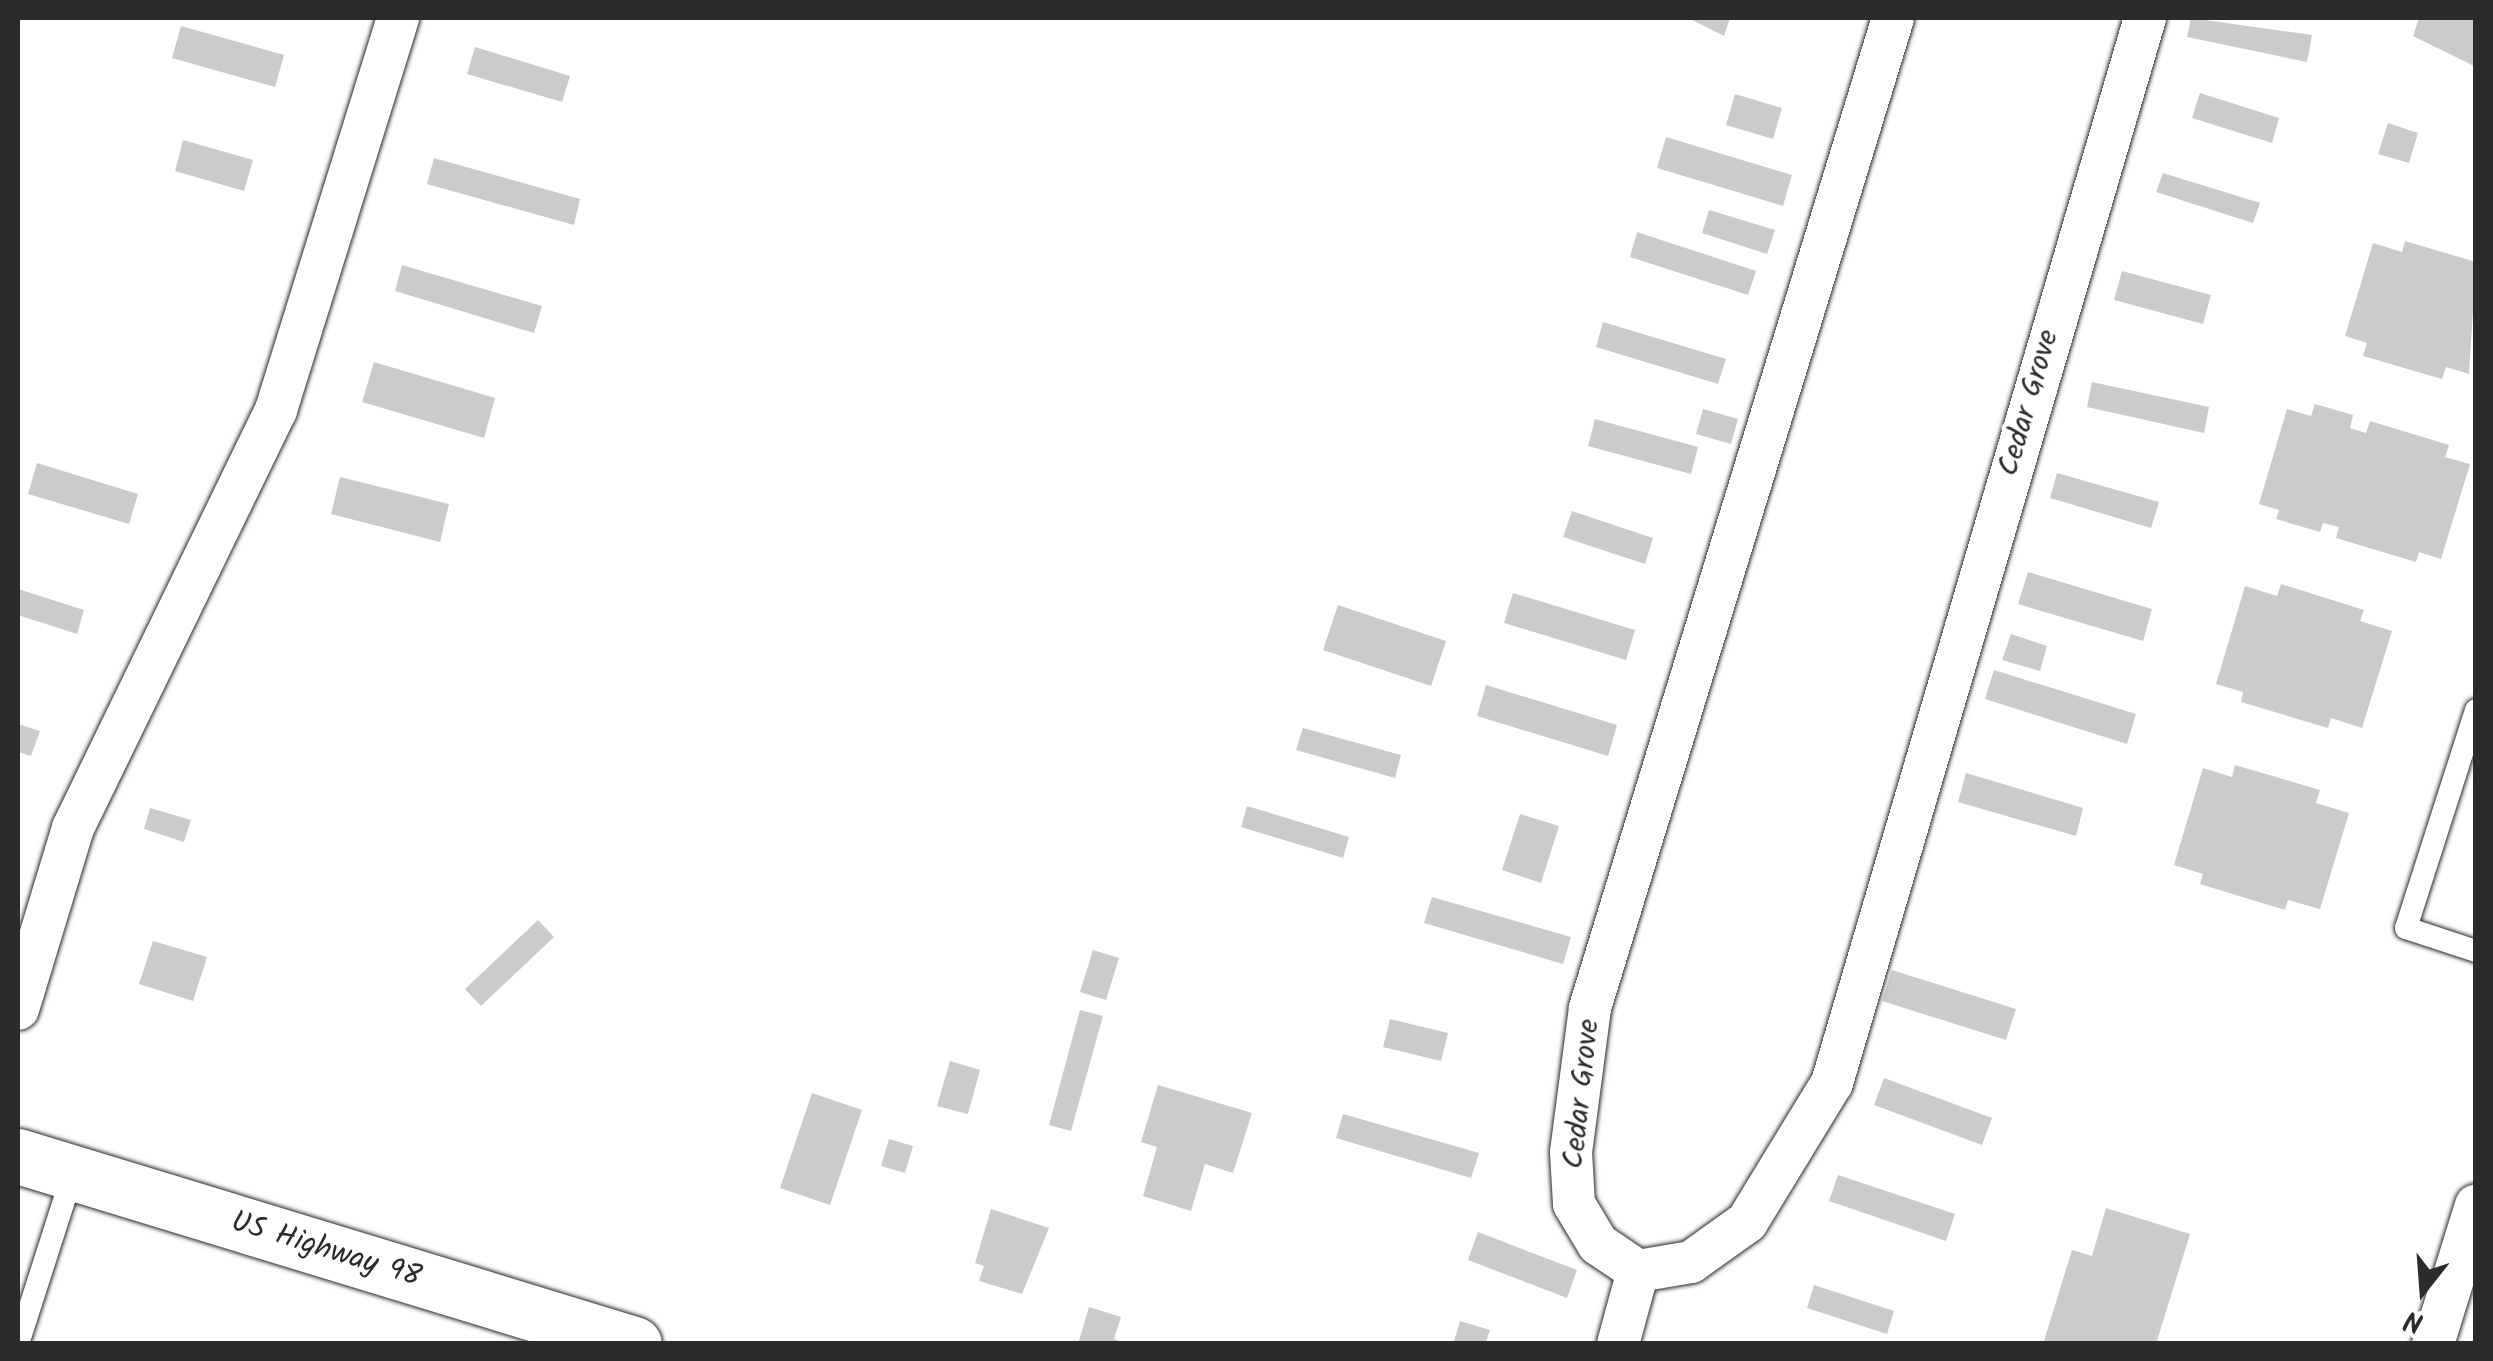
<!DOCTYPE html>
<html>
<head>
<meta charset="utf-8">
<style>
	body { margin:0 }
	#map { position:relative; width:2493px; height:1361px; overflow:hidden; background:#fff; font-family:Kalam,sans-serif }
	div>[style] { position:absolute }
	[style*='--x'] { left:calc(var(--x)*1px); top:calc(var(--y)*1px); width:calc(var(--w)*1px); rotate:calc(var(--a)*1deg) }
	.building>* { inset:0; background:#cbcbcb }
	.roads { filter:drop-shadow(0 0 2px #2b2b2b) drop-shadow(0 0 2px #2b2b2b) }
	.lane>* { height:22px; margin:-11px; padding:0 11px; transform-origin:11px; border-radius:11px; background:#fff }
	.street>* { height:42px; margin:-21px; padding:0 21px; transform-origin:21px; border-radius:21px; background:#fff }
	.primary>* { height:55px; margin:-27.5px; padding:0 27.5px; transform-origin:27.5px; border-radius:27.5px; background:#fff }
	span { translate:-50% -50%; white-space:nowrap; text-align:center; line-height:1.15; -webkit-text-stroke:9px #fff; paint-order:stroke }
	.street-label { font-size:30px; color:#2b2b2b }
	.frame { position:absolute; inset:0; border:20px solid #2b2b2b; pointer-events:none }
	.north { position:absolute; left:2373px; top:1241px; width:100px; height:100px; -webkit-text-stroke:8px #fff; paint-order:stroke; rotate:197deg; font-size:28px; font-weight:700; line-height:40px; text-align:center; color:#2b2b2b }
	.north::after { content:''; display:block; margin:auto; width:35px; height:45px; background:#2b2b2b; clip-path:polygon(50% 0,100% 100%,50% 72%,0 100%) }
</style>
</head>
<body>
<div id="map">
	<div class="building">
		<i style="clip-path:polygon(1688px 18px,1730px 18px,1724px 36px)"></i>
		<i style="clip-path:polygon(2191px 18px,2312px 35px,2307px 62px,2187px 37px)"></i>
		<i style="clip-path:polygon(2419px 18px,2476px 18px,2476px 67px,2413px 36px)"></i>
		<i style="clip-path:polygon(181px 26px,284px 55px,275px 87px,172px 58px)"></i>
		<i style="clip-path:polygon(475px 47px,570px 76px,562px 102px,467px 74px)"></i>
		<i style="clip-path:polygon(2200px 93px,2279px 118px,2272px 143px,2192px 118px)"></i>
		<i style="clip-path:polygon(1735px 94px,1782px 108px,1773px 139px,1726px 125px)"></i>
		<i style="clip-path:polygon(2388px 123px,2418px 133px,2409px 163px,2378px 154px)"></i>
		<i style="clip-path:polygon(1666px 137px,1792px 175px,1783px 206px,1657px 168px)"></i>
		<i style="clip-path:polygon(183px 140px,253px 160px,244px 191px,175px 171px)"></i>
		<i style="clip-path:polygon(434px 158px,580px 199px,574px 225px,427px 184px)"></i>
		<i style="clip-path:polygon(2163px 173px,2260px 203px,2253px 223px,2156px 192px)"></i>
		<i style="clip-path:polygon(1709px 210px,1775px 230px,1767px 254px,1702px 233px)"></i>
		<i style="clip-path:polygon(1637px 232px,1756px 271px,1748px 295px,1630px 257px)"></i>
		<i style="clip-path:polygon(2405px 241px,2476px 262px,2469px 374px,2446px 367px,2442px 379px,2363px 356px,2367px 343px,2345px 336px,2373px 243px,2402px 252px)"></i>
		<i style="clip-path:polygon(402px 265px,542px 306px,534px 333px,395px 291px)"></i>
		<i style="clip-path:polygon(2122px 271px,2211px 295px,2203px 324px,2114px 300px)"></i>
		<i style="clip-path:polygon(1603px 322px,1726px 359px,1718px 384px,1596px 347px)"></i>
		<i style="clip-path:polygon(374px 362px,495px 398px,484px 438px,362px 402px)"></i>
		<i style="clip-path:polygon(2092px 382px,2209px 407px,2204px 433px,2087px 407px)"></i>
		<i style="clip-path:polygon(2315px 404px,2353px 415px,2350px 428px,2366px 433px,2370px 421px,2449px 445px,2445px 457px,2470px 464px,2441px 559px,2419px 552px,2416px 562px,2336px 538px,2339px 527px,2323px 523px,2320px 532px,2276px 519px,2279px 510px,2259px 504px,2287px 409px,2311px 416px)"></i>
		<i style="clip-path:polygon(1703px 409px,1738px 419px,1731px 444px,1696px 434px)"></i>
		<i style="clip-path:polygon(1595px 419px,1698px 447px,1691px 474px,1588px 446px)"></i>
		<i style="clip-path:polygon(37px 463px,138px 494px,129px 524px,28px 494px)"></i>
		<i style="clip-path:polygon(2057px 473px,2159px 502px,2151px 528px,2050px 498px)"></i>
		<i style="clip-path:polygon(340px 477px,449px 504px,440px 542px,331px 514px)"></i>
		<i style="clip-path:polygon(1572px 511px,1653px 538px,1645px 564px,1563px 537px)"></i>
		<i style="clip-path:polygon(2028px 572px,2152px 609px,2143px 641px,2018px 604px)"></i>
		<i style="clip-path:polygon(2281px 584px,2364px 610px,2360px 621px,2392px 631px,2362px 728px,2331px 718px,2328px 728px,2241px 702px,2243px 692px,2216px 684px,2245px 586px,2277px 596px)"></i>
		<i style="clip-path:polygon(18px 589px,84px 610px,77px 634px,18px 615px)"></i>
		<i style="clip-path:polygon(1513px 593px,1635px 630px,1626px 660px,1504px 623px)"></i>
		<i style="clip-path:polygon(1338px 605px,1446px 641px,1431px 686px,1323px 650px)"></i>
		<i style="clip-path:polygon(2011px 634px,2047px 646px,2040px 671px,2002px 660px)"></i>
		<i style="clip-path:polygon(1994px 670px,2136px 714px,2127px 744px,1985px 699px)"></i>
		<i style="clip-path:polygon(1486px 685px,1617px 725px,1608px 756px,1477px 716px)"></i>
		<i style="clip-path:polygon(18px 724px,40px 731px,31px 756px,18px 752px)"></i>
		<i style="clip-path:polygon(1303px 728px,1401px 755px,1395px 778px,1296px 750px)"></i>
		<i style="clip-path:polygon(2235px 765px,2320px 790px,2316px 803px,2349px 813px,2320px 909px,2288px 900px,2285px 910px,2200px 884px,2203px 874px,2174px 865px,2203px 768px,2232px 777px)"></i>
		<i style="clip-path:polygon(1966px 773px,2083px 808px,2076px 836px,1958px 802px)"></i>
		<i style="clip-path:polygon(1247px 806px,1349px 837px,1343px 858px,1241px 827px)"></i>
		<i style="clip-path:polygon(150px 808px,191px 820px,184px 842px,144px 829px)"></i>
		<i style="clip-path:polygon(1520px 814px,1559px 826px,1541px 883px,1502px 870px)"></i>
		<i style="clip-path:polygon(1432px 897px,1571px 937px,1563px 964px,1424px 923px)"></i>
		<i style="clip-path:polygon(538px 920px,554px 937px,481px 1006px,465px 989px)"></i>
		<i style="clip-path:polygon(153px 941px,207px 957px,193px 1001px,139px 984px)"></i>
		<i style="clip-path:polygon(1093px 950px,1119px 958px,1106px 1000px,1080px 992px)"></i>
		<i style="clip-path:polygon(1892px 970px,2016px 1009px,2006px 1040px,1882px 1001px)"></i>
		<i style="clip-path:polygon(1080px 1010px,1103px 1016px,1071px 1131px,1049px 1125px)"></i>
		<i style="clip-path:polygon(1390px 1019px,1448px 1033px,1441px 1061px,1383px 1047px)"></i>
		<i style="clip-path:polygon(950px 1061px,980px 1070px,968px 1114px,937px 1106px)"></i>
		<i style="clip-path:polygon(1884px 1078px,1992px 1118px,1982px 1145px,1874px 1105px)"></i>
		<i style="clip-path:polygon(1158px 1085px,1252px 1113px,1233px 1173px,1205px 1164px,1191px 1211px,1143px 1196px,1157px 1147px,1141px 1142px)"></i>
		<i style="clip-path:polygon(812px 1093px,862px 1110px,830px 1205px,780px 1188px)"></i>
		<i style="clip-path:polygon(1343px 1114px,1479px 1153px,1471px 1178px,1336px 1138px)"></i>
		<i style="clip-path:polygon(889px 1139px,913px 1146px,905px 1173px,881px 1166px)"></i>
		<i style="clip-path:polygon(1838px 1175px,1955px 1214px,1946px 1241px,1829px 1201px)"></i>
		<i style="clip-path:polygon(2106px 1208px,2190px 1234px,2156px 1344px,2043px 1344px,2072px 1250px,2092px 1256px)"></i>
		<i style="clip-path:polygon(991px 1209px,1049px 1228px,1022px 1294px,979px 1281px,984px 1266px,975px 1263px)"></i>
		<i style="clip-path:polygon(1478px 1232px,1577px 1270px,1567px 1298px,1468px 1260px)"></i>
		<i style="clip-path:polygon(1814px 1285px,1894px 1311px,1887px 1334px,1807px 1308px)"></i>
		<i style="clip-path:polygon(1089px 1307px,1121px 1317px,1114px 1339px,1127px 1344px,1078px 1344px)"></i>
		<i style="clip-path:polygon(1460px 1321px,1490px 1330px,1485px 1344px,1453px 1344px)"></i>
	</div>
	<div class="roads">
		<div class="lane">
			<i style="--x:2476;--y:710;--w:229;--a:107.8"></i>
			<i style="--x:2406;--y:928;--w:74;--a:18.2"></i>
			<i style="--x:18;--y:1344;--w:180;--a:-72.2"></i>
		</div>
		<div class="street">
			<i style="--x:1893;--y:18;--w:1035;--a:107.02"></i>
			<i style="--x:1590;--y:1008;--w:145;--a:97.5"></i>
			<i style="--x:1571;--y:1152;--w:52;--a:86.7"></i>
			<i style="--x:1574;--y:1204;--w:47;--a:59"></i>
			<i style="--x:1598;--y:1244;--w:48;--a:34"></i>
			<i style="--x:1638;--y:1271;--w:54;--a:-9.6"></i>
			<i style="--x:1691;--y:1262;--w:69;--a:-35.5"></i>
			<i style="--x:1747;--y:1222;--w:163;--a:-58.6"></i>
			<i style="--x:1832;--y:1083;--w:1110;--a:-73.62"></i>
			<i style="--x:18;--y:1009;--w:189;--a:-73.1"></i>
			<i style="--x:73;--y:828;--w:465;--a:-64.1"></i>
			<i style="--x:276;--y:410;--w:411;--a:-72.7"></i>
			<i style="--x:1618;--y:1344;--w:76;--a:-74.7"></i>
			<i style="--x:2433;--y:1344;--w:145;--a:-72.8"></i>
		</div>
		<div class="primary">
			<i style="--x:18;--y:1156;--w:644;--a:16.97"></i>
		</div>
	</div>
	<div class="street-label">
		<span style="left:2029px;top:403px;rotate:-74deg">Cedar Grove</span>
		<span style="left:1582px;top:1094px;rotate:-84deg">Cedar Grove</span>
		<span style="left:326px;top:1250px;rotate:17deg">US Highway 98</span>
	</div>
	<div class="frame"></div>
	<div class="north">N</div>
</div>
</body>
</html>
